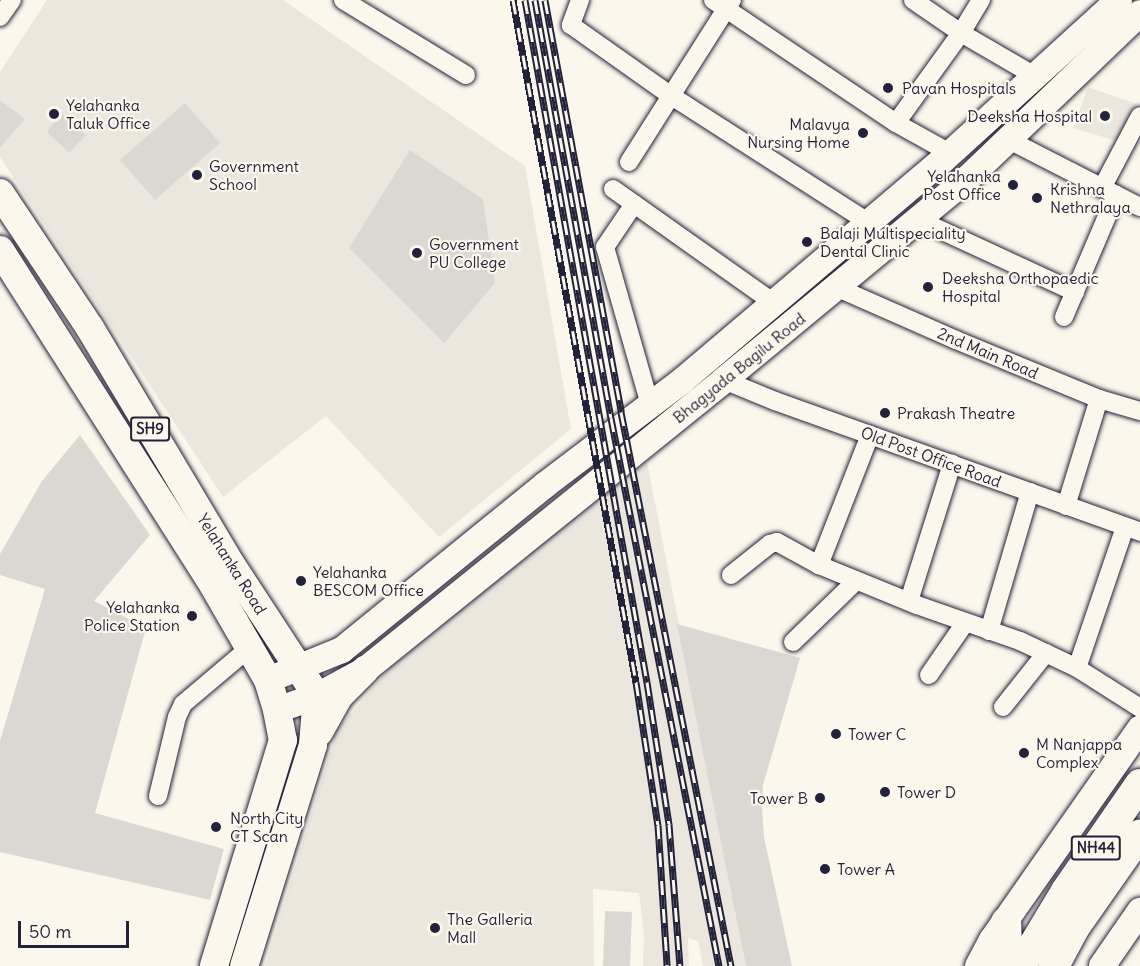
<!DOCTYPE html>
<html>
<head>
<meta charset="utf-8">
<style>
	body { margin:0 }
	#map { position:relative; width:1140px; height:966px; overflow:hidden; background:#fbf7ec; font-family:Delius,sans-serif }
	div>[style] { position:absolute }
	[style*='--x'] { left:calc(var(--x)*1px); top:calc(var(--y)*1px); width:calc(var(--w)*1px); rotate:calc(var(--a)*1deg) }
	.built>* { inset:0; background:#ebe7df }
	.green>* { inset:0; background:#dbd8d3 }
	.roads { filter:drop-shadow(0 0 2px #22223b) drop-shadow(0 0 2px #22223b) }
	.minor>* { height:18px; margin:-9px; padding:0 9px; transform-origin:9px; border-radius:9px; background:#fbf7ec }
	.secondary>* { height:26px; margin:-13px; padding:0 13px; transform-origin:13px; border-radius:13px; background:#fbf7ec }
	.primary>* { height:28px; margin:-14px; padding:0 14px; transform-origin:14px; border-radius:14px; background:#fbf7ec }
	.trunk>* { height:30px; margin:-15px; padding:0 15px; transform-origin:15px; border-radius:15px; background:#fbf7ec }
	.rail>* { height:7px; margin-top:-3.5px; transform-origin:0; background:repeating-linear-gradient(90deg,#fbf7ec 0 14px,#22223b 0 28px); box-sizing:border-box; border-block:2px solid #22223b }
	.dots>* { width:16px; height:16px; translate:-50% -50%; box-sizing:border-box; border:3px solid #fbf7ec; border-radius:50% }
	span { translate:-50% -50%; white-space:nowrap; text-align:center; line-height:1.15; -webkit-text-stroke:4.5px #fbf7ec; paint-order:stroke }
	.shield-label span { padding:2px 4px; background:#fbf7ec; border:2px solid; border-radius:4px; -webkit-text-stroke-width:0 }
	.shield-label { font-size:15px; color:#22223b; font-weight:700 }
	.poi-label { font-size:16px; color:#22223b }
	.left { translate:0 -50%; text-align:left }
	.right { translate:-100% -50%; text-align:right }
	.street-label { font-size:16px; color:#22223b }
	.scale { position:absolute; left:18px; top:921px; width:111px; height:27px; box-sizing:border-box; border:3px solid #22223b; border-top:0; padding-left:8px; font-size:18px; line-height:21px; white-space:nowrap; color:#22223b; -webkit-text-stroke:4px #fbf7ec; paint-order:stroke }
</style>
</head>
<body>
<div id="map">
	<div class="built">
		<i style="clip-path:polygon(47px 0,283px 0,525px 166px,571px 429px,439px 537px,326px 416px,223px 497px,0 157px,0 72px)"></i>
		<i style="clip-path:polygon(1088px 87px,1137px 104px,1120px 142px,1073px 128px)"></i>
		<i style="clip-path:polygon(647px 462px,746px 966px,703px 966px,698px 941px,688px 938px,689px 966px,643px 966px,644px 936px,639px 893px,593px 889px,594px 966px,265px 966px,337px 730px,406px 649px)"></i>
	</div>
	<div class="green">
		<i style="clip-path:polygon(0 100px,25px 119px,0 148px)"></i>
		<i style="clip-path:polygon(185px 103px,220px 143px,155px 200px,120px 160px)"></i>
		<i style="clip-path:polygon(61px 113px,86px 135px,69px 153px,47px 132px)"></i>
		<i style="clip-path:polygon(410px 150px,483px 199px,495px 283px,444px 343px,349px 248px)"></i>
		<i style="clip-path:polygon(80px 435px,150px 535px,94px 601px,146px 628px,95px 813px,224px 849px,210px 900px,0 852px,0 741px,45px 589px,0 575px,0 554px,42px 481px)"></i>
		<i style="clip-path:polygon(677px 624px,800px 658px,763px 785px,762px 807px,764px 837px,792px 966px,746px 966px)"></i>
		<i style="clip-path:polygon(605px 911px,632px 912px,630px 966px,603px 966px)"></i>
	</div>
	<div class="roads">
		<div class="minor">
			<i style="--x:343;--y:0;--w:144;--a:31.4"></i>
			<i style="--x:580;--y:0;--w:27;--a:110"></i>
			<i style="--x:571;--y:25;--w:121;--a:35.3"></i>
			<i style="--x:670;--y:95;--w:237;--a:32.7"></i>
			<i style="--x:713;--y:0;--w:220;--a:33.9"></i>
			<i style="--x:896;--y:123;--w:62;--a:29.1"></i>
			<i style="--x:913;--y:0;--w:58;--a:34.5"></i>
			<i style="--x:961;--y:33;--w:86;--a:30.2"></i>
			<i style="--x:0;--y:17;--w:21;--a:-55"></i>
			<i style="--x:896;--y:123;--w:111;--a:-54.2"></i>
			<i style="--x:961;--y:33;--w:39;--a:-59"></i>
			<i style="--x:1009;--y:140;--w:147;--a:27.1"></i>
			<i style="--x:629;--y:162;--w:192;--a:-57.6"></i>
			<i style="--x:1102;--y:188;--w:81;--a:-62.2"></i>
			<i style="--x:613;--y:189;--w:197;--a:35.3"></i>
			<i style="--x:634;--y:204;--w:52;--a:124"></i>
			<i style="--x:605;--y:247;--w:164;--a:74.1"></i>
			<i style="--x:919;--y:220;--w:172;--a:24.8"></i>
			<i style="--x:838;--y:288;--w:129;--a:23.8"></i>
			<i style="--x:956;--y:340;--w:155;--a:22.4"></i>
			<i style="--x:1099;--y:399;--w:43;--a:16.3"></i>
			<i style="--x:1064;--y:317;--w:133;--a:-66.9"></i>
			<i style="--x:724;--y:380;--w:55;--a:22.4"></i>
			<i style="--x:775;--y:401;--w:388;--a:19.7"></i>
			<i style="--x:870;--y:435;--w:140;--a:111.4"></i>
			<i style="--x:819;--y:565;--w:106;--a:22.2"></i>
			<i style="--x:917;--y:605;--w:109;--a:19.3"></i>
			<i style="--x:1020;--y:641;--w:63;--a:25.3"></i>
			<i style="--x:1077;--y:668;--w:75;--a:32.4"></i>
			<i style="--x:1066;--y:506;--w:112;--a:-72.9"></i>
			<i style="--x:731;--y:575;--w:50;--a:-38.5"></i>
			<i style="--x:770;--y:544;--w:7;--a:-16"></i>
			<i style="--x:777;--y:542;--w:48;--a:28.7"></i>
			<i style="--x:909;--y:601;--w:144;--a:-72.6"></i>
			<i style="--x:989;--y:631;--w:145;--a:-73.6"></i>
			<i style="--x:793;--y:642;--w:88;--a:-44.1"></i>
			<i style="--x:1077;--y:668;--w:149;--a:-71.2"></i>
			<i style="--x:929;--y:675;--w:63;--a:-55.3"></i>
			<i style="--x:1003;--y:707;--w:69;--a:-51.5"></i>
			<i style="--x:158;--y:796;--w:81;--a:-76.5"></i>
			<i style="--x:177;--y:717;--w:14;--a:-65"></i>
			<i style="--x:183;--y:704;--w:85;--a:-40.2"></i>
		</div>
		<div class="secondary">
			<i style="--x:268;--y:680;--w:80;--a:-22.1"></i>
			<i style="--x:342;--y:650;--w:262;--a:-39.1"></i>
			<i style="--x:545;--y:485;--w:172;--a:-37.2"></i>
			<i style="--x:682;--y:381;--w:342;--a:-40.3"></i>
			<i style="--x:943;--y:160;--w:238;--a:-42.3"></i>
			<i style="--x:277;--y:710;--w:42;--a:-19.3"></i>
			<i style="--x:317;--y:696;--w:55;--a:-28.4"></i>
			<i style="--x:365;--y:670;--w:461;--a:-38.9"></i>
			<i style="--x:724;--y:380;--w:314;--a:-39.6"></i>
			<i style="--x:966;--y:180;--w:241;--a:-43.8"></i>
			<i style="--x:978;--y:966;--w:30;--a:-62"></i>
			<i style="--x:992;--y:940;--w:258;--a:-55"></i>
			<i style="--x:1102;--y:966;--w:67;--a:-55.4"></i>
		</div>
		<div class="primary">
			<i style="--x:0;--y:193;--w:162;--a:56.3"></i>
			<i style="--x:90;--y:328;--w:274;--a:59.2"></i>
			<i style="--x:230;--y:563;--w:159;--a:56.8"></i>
			<i style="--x:317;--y:696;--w:49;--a:94.7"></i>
			<i style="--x:313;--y:745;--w:232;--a:107.3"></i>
			<i style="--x:0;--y:250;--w:387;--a:57.5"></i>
			<i style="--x:208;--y:576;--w:120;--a:60"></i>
			<i style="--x:268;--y:680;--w:31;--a:73"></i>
			<i style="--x:277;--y:710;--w:31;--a:79"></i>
			<i style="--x:283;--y:740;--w:236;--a:107"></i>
			<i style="--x:319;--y:732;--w:41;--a:-60.9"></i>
			<i style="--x:339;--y:696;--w:37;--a:-45"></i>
		</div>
		<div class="trunk">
			<i style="--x:998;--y:966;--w:21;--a:-65"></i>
			<i style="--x:1007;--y:947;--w:25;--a:-92"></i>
			<i style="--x:1021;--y:966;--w:87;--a:-59"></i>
			<i style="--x:1066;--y:891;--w:130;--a:-55.3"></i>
			<i style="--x:1054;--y:966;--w:44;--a:-61.7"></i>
			<i style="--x:1075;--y:927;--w:113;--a:-55"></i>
		</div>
	</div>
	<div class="rail">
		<i style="--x:513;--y:0;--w:693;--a:79.78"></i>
		<i style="--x:636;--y:682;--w:145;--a:81.3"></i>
		<i style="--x:658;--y:825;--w:141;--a:86.3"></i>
		<i style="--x:525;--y:0;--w:693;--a:79.86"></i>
		<i style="--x:647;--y:682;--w:144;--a:81.2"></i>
		<i style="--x:669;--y:824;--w:142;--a:85.6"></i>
		<i style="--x:535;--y:0;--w:425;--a:79.7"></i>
		<i style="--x:611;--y:418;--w:559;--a:78.85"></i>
		<i style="--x:545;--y:0;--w:419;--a:79.5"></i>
		<i style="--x:621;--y:412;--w:565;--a:78.77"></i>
	</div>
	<div class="dots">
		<i style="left:888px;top:88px;background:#22223b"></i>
		<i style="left:54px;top:114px;background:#22223b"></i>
		<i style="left:1105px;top:116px;background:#22223b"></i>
		<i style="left:863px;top:133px;background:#22223b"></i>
		<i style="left:197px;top:175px;background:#22223b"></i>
		<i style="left:1013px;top:185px;background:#22223b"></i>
		<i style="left:1037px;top:198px;background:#22223b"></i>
		<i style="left:807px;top:242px;background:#22223b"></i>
		<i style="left:417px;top:253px;background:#22223b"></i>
		<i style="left:928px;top:287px;background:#22223b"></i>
		<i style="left:885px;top:413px;background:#22223b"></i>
		<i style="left:301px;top:581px;background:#22223b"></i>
		<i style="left:192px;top:616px;background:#22223b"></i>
		<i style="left:836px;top:734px;background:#22223b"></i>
		<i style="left:1024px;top:753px;background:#22223b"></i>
		<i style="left:885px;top:792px;background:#22223b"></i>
		<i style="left:820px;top:798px;background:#22223b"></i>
		<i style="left:216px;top:827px;background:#22223b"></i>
		<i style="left:825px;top:869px;background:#22223b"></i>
		<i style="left:435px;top:928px;background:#22223b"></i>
	</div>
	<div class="shield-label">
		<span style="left:150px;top:429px">SH9</span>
		<span style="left:1096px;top:848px">NH44</span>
	</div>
	<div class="poi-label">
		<span class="left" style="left:902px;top:88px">Pavan Hospitals</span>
		<span class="left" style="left:66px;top:114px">Yelahanka<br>Taluk Office</span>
		<span class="right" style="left:1092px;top:116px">Deeksha Hospital</span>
		<span class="right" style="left:850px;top:133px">Malavya<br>Nursing Home</span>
		<span class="left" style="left:209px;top:175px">Government<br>School</span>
		<span class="right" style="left:1001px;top:185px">Yelahanka<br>Post Office</span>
		<span class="left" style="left:1050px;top:198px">Krishna<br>Nethralaya</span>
		<span class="left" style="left:820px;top:242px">Balaji Multispeciality<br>Dental Clinic</span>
		<span class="left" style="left:429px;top:253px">Government<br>PU College</span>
		<span class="left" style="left:942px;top:287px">Deeksha Orthopaedic<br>Hospital</span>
		<span class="left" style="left:897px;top:413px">Prakash Theatre</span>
		<span class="left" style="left:313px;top:581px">Yelahanka<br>BESCOM Office</span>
		<span class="right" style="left:180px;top:616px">Yelahanka<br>Police Station</span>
		<span class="left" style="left:848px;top:734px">Tower C</span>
		<span class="left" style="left:1036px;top:753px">M Nanjappa<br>Complex</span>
		<span class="left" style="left:897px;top:792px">Tower D</span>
		<span class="right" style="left:808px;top:798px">Tower B</span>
		<span class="left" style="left:230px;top:827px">North City<br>CT Scan</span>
		<span class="left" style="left:837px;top:869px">Tower A</span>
		<span class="left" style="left:447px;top:928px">The Galleria<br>Mall</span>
	</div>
	<div class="street-label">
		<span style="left:988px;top:353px;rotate:23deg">2nd Main Road</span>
		<span style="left:739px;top:368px;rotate:-39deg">Bhagyada Bagilu Road</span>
		<span style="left:931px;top:457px;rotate:20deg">Old Post Office Road</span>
		<span style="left:232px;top:564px;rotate:58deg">Yelahanka Road</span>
	</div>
	<div class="scale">50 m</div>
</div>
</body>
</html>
